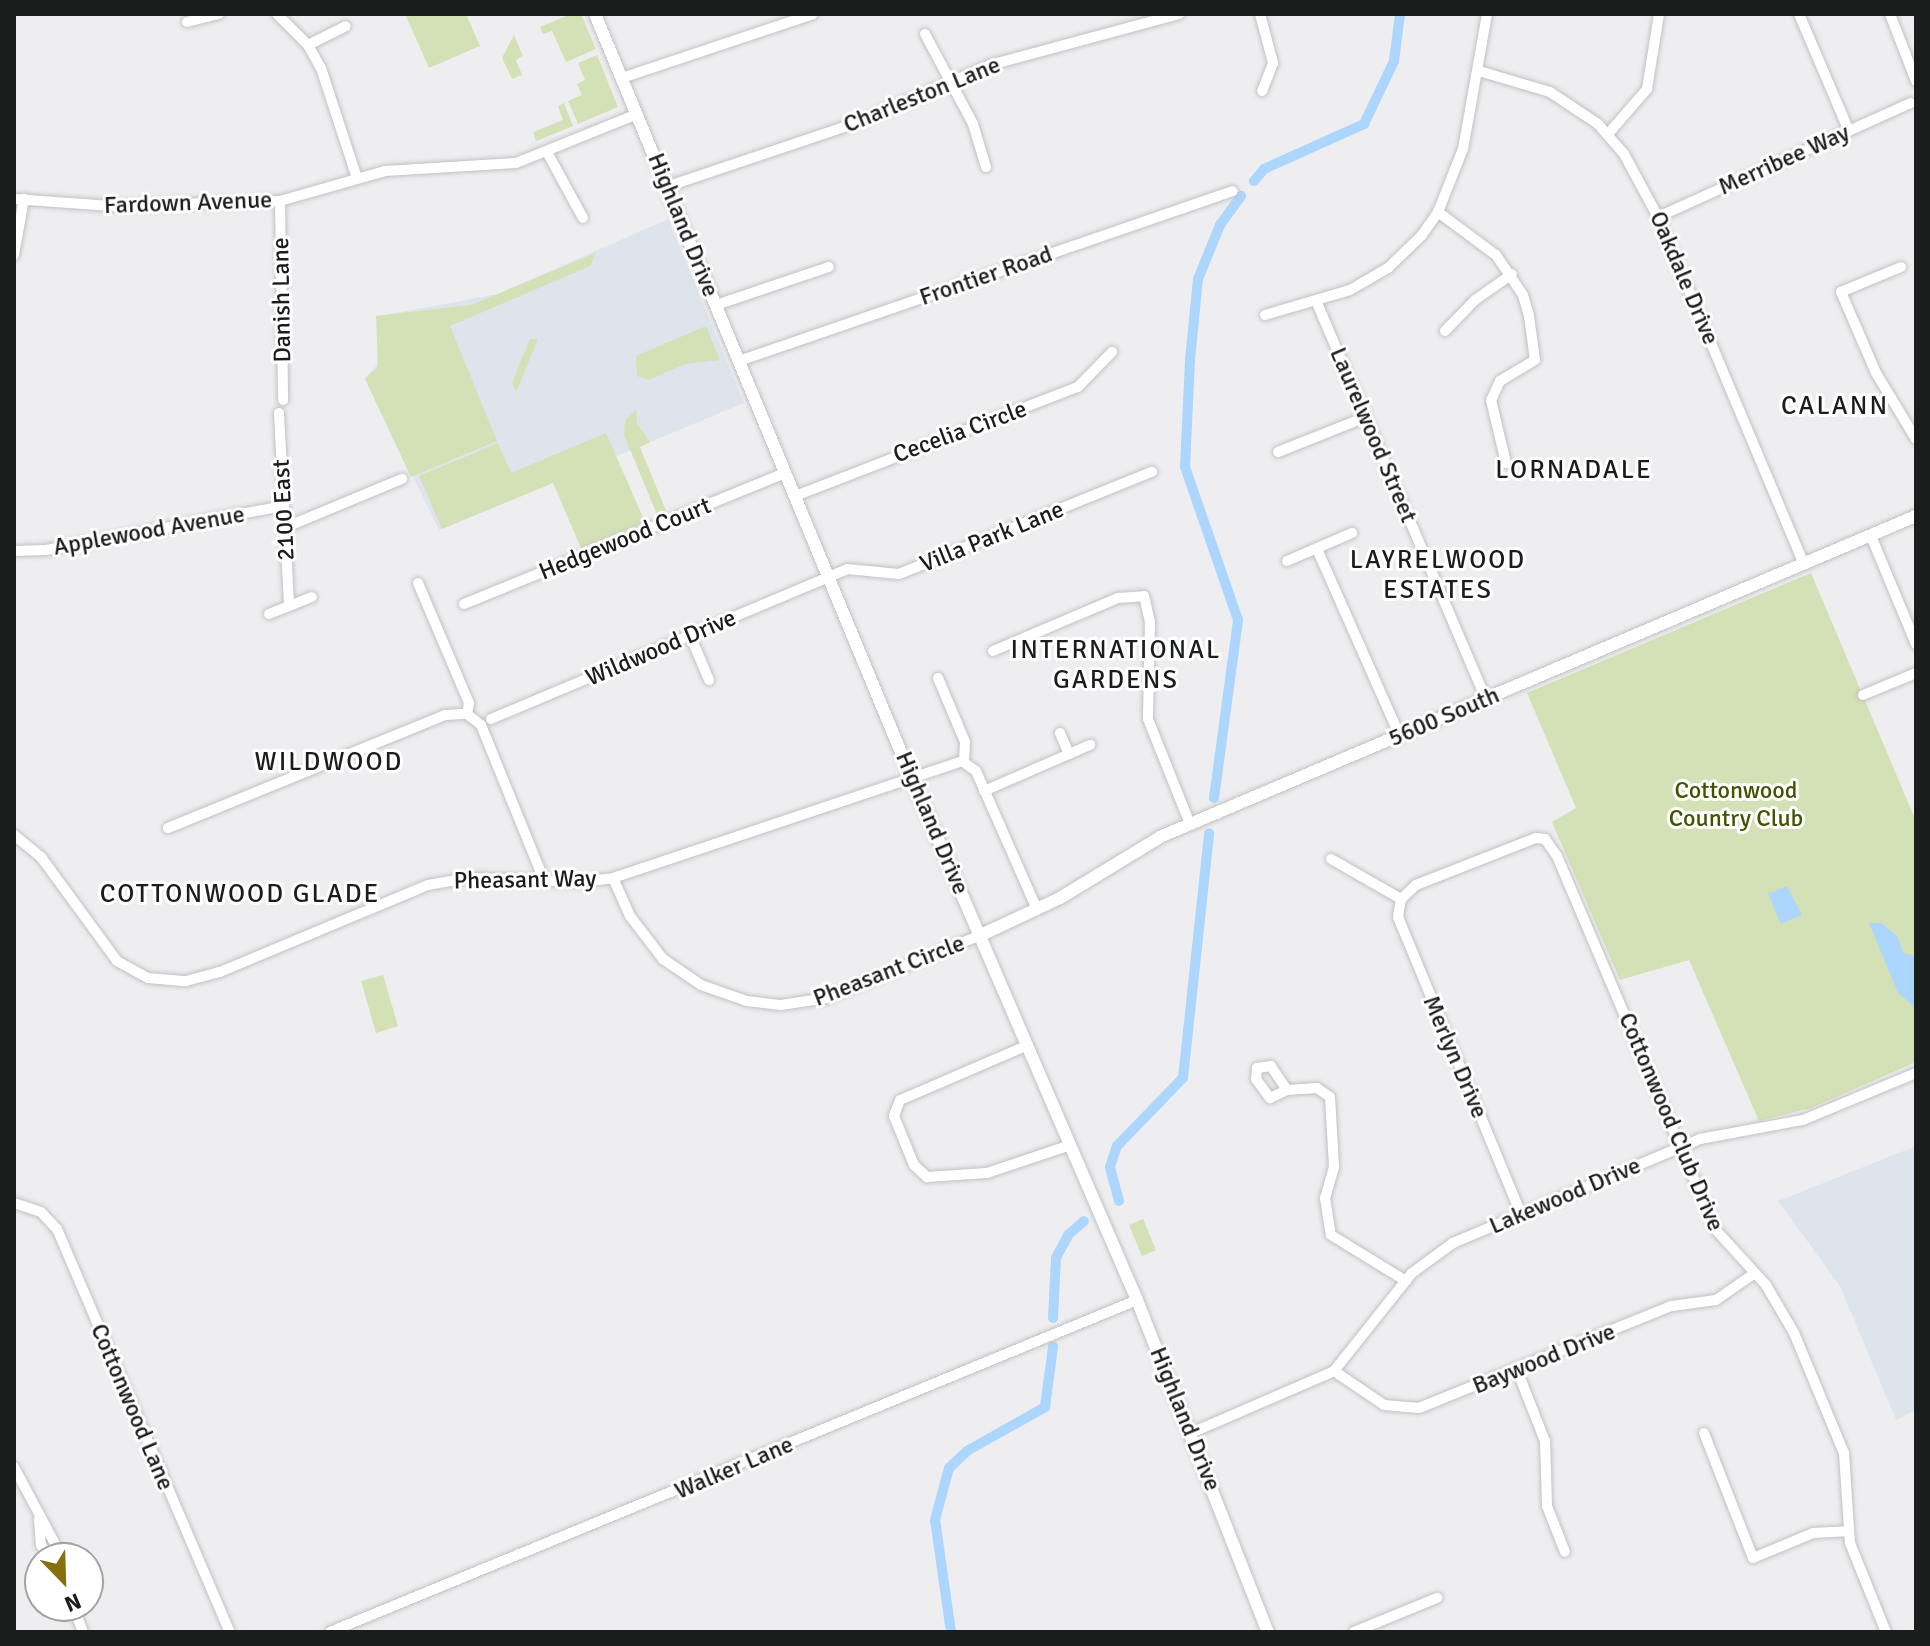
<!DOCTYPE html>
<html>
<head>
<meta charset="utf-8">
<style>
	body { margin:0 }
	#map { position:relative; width:1930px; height:1646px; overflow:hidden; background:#eeeef0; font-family:Signika,sans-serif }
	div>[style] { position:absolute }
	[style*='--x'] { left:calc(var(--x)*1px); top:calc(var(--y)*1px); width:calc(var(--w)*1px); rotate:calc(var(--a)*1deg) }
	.built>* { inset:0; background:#dee4eb }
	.green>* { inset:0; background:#d4e0b5 }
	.water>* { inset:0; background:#acd6fd }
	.canal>* { height:10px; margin:-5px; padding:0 5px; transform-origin:5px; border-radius:5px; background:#acd6fd }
	.roads { filter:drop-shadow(0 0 2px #c1c2c3) drop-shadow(0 0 2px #c1c2c3) }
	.minor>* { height:10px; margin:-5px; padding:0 5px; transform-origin:5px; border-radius:5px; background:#fff }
	.major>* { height:12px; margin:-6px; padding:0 6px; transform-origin:6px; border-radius:6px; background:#fff }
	span { translate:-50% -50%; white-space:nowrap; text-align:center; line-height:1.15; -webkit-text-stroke:6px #fff; paint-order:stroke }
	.street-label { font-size:24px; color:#1b1c1c }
	.park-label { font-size:24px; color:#455300 }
	.neighbourhood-label { font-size:26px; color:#1b1c1c; letter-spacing:2px }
	.frame { position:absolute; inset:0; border:16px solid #1b1c1c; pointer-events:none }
	.north { position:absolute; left:24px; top:1542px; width:80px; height:80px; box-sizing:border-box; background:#fff; border:2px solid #a4a4a4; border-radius:50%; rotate:157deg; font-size:22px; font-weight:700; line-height:32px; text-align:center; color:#1b1c1c }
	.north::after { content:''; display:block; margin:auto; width:28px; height:36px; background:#84700f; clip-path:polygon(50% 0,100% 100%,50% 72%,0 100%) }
</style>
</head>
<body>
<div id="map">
	<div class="built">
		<i style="clip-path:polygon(668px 219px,744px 403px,439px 530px,365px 378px,377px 365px,380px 316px,498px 294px)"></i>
		<i style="clip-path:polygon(1916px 1146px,1916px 1410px,1896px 1420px,1840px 1286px,1778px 1201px)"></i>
	</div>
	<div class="green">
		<i style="clip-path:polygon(405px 14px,466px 14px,480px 46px,429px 68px)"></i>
		<i style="clip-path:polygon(571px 14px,581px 14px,596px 49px,566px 62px,552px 31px,543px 34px,540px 27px)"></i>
		<i style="clip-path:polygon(514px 35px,523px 56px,516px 60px,522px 75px,512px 79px,502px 58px)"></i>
		<i style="clip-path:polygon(597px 55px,618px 107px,578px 124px,568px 101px,582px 95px,577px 84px,585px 80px,578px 63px)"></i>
		<i style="clip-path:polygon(564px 103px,573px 126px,536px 141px,533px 132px,563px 120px,558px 106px)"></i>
		<i style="clip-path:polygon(596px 253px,590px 266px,450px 326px,497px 441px,411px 477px,365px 379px,378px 367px,376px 316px,471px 305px)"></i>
		<i style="clip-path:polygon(706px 326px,720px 360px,685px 364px,649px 380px,637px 376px,636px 356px)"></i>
		<i style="clip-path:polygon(530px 339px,538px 339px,516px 392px,512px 383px)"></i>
		<i style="clip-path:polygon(636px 410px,637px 423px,650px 442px,640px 447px,667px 513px,658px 517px,624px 435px,625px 420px)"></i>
		<i style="clip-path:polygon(606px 433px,645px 522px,581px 548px,553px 483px,442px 529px,419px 476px,498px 443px,511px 473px)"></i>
		<i style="clip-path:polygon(1811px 573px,1916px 821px,1916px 1062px,1811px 1108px,1759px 1121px,1689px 960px,1620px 980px,1552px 822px,1576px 808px,1527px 693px)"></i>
		<i style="clip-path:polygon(383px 975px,398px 1026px,376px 1033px,361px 981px)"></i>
		<i style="clip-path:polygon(1143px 1219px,1156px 1250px,1142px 1256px,1129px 1225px)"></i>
	</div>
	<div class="water">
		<i style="clip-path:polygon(1787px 886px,1802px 915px,1781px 924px,1768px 894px)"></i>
		<i style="clip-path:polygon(1869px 923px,1882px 923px,1898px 937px,1903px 953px,1916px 956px,1916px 1008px,1898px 993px)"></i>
	</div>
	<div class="canal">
		<i style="--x:1254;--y:181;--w:16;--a:-50"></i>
		<i style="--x:1264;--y:169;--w:110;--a:-24.2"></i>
		<i style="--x:1364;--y:124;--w:70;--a:-64.5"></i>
		<i style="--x:1394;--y:61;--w:47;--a:-82.7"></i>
		<i style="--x:1214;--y:798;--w:180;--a:-82.3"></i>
		<i style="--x:1238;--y:620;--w:162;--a:-109.1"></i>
		<i style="--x:1185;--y:467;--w:107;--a:-87.3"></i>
		<i style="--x:1190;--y:360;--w:81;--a:-84.4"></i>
		<i style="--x:1198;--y:279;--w:58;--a:-67.8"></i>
		<i style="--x:1220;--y:225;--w:36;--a:-54"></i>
		<i style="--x:1119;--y:1201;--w:35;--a:-105"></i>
		<i style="--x:1110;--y:1167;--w:22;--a:-72"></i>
		<i style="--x:1117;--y:1146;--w:95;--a:-45.9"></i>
		<i style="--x:1183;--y:1078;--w:246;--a:-83.9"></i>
		<i style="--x:1053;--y:1318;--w:60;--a:-87.1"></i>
		<i style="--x:1056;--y:1258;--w:26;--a:-62"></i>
		<i style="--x:1068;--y:1235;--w:21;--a:-41"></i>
		<i style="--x:951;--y:1632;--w:113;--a:-98.1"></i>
		<i style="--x:935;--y:1520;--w:54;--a:-74.9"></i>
		<i style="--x:949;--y:1468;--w:25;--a:-43"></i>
		<i style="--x:967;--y:1451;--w:90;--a:-29.4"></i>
		<i style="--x:1045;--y:1407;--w:61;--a:-82.4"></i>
	</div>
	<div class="roads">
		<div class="minor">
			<i style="--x:277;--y:14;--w:44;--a:45"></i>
			<i style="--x:308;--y:45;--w:26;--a:61"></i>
			<i style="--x:321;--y:68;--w:116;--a:71.9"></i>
			<i style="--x:1260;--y:14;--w:51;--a:75.1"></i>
			<i style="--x:1273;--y:63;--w:30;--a:111"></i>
			<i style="--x:1799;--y:14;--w:127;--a:66.9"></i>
			<i style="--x:1890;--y:14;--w:72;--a:68.8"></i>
			<i style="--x:187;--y:22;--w:33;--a:-14"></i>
			<i style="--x:925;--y:34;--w:102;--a:61.9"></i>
			<i style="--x:973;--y:124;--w:45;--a:73.2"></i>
			<i style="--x:308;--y:45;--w:42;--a:-26.6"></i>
			<i style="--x:1479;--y:71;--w:74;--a:16.5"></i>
			<i style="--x:1550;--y:92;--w:58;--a:33.7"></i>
			<i style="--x:1598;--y:124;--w:40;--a:49"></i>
			<i style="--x:1624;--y:154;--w:72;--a:61.6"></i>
			<i style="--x:1658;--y:217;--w:376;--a:67.2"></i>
			<i style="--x:622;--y:78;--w:201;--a:-18.5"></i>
			<i style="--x:1608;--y:134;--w:60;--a:-49.1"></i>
			<i style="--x:1647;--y:89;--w:76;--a:-80.9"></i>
			<i style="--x:547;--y:152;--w:75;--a:61.4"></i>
			<i style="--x:669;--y:186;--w:194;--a:-18.6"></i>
			<i style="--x:853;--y:124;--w:149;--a:-23.3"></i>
			<i style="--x:990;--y:65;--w:196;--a:-15.1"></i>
			<i style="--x:14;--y:199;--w:97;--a:4.1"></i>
			<i style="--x:111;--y:206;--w:169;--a:-1.7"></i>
			<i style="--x:280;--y:201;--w:109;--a:-15.9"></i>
			<i style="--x:385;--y:171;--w:131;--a:-3.5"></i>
			<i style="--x:516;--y:163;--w:131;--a:-22"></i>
			<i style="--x:280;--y:201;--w:199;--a:89.1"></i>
			<i style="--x:1438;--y:212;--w:72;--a:36.6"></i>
			<i style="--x:1496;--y:255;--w:48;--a:56"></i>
			<i style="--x:1523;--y:295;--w:22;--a:74"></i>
			<i style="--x:1529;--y:316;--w:44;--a:82.2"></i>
			<i style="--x:1535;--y:360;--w:41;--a:149"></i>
			<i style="--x:1500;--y:381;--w:21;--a:115"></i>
			<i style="--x:1491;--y:400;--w:65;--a:76.6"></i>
			<i style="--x:1658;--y:217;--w:277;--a:-24.3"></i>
			<i style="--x:14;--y:255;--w:57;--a:-79.9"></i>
			<i style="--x:1901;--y:267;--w:65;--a:157.4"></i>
			<i style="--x:1841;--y:292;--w:88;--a:66.6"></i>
			<i style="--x:1876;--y:373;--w:77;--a:58.8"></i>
			<i style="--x:1317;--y:303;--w:431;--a:66.9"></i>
			<i style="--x:716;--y:305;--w:119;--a:-18.6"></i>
			<i style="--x:1265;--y:315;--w:89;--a:-16.4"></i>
			<i style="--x:1350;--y:290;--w:44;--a:-30.1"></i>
			<i style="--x:1388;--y:268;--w:47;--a:-44.1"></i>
			<i style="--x:1422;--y:235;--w:28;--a:-55"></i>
			<i style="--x:1438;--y:212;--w:68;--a:-68.4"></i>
			<i style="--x:1463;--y:149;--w:137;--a:-79.9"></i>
			<i style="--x:1445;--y:331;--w:43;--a:-45.9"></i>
			<i style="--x:1475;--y:300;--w:45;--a:-35.1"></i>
			<i style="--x:739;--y:361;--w:522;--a:-18.99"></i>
			<i style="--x:279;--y:413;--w:193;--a:87"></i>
			<i style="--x:1278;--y:452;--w:95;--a:-21.7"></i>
			<i style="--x:795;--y:496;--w:303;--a:-21.1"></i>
			<i style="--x:1078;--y:387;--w:49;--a:-45.8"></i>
			<i style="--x:284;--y:528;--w:128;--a:-22.6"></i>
			<i style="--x:1871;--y:536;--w:117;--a:67.4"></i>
			<i style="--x:1317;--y:549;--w:205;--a:66.1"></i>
			<i style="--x:14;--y:551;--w:32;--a:-2"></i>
			<i style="--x:46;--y:550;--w:241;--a:-10.5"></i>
			<i style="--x:1287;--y:561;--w:71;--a:-23.3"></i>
			<i style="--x:418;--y:583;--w:130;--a:67"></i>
			<i style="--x:469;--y:703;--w:11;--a:100"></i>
			<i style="--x:464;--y:604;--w:347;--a:-22.2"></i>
			<i style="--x:269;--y:614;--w:46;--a:-21.6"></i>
			<i style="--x:690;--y:635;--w:49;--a:67.1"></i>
			<i style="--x:993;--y:651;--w:136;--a:-23"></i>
			<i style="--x:1118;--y:598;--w:26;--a:-4"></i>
			<i style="--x:1144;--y:596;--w:26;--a:77"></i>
			<i style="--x:1150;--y:621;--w:98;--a:91.2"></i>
			<i style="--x:1148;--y:719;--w:113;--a:68.2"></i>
			<i style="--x:938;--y:678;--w:69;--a:67.1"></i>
			<i style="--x:965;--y:742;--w:20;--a:93"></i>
			<i style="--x:1863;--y:695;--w:57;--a:-22.5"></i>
			<i style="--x:491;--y:719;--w:386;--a:-22.8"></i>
			<i style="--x:847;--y:569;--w:52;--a:5.5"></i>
			<i style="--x:899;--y:574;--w:273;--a:-22"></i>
			<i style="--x:1060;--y:733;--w:23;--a:67"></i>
			<i style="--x:984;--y:791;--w:116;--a:-23.5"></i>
			<i style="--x:168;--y:828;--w:299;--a:-22.2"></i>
			<i style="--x:445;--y:715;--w:22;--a:-3"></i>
			<i style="--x:467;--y:714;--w:18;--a:38"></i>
			<i style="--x:481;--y:725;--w:167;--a:67.9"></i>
			<i style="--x:14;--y:835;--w:35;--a:39"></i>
			<i style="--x:41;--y:857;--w:129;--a:53.8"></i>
			<i style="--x:117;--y:961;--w:35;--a:29"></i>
			<i style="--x:148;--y:978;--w:38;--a:5"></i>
			<i style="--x:186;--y:981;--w:35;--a:-15"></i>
			<i style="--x:220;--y:972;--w:225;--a:-22.7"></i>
			<i style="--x:428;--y:885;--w:40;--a:-10"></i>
			<i style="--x:467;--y:878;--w:115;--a:2"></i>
			<i style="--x:582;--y:882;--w:31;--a:-7"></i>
			<i style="--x:613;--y:878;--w:368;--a:-18.5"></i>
			<i style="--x:962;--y:761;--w:17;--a:36"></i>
			<i style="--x:976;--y:771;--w:151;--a:66.2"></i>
			<i style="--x:1331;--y:859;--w:81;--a:29.7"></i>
			<i style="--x:613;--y:878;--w:42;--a:65.9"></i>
			<i style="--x:630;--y:916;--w:54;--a:52.5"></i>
			<i style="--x:663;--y:959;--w:46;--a:34.4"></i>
			<i style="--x:701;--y:985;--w:49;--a:19.2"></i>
			<i style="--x:747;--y:1001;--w:34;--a:7"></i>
			<i style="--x:781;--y:1005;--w:46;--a:-8.8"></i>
			<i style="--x:826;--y:998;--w:167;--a:-22.1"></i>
			<i style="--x:1028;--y:1045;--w:139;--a:156.7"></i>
			<i style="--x:900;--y:1100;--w:17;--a:111"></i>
			<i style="--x:894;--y:1116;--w:53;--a:67.8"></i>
			<i style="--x:914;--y:1165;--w:18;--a:43"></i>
			<i style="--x:927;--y:1177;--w:60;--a:-3.8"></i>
			<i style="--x:987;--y:1173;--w:88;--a:-18.6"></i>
			<i style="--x:1287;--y:1090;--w:29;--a:-124"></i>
			<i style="--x:1271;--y:1066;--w:14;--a:172"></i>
			<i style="--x:1257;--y:1068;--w:11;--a:95"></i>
			<i style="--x:1256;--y:1079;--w:24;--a:54"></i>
			<i style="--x:1270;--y:1098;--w:19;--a:-25"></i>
			<i style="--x:1287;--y:1090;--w:30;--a:-4"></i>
			<i style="--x:1317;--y:1088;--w:16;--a:35"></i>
			<i style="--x:1330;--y:1097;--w:70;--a:86.7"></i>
			<i style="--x:1334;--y:1167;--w:32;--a:106"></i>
			<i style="--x:1325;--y:1198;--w:37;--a:81"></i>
			<i style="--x:1331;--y:1235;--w:88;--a:31.5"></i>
			<i style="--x:14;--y:1203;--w:28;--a:18"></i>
			<i style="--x:41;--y:1212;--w:23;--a:47"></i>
			<i style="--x:57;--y:1229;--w:439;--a:66.8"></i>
			<i style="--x:1521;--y:1214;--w:321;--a:-112.5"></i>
			<i style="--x:1398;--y:917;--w:18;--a:-81"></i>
			<i style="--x:1401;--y:899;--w:21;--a:-43"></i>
			<i style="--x:1416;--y:885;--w:129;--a:-21.4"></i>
			<i style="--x:1536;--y:838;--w:9;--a:6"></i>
			<i style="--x:1545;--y:839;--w:21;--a:55"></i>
			<i style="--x:1557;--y:856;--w:405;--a:67"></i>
			<i style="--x:1715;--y:1229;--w:76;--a:47.7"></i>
			<i style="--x:1766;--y:1285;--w:56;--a:59.7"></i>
			<i style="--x:1794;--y:1333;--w:130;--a:67.4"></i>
			<i style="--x:1844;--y:1453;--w:90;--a:86.2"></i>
			<i style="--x:1850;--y:1543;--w:96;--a:68"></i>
			<i style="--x:1517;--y:1370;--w:76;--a:68.5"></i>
			<i style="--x:1545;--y:1441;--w:65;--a:88.2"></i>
			<i style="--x:1547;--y:1506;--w:49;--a:68.6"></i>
			<i style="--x:1334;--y:1371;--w:60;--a:34.2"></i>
			<i style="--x:1384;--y:1405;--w:35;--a:5"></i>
			<i style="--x:1419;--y:1408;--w:273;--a:-22"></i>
			<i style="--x:1672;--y:1306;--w:44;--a:-7.8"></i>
			<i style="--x:1716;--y:1300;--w:47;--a:-34.7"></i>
			<i style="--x:1191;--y:1433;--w:156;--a:-23.4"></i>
			<i style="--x:1334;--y:1371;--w:125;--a:-51.5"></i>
			<i style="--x:1412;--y:1273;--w:51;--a:-36.2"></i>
			<i style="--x:1453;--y:1243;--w:268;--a:-22.8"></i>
			<i style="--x:1700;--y:1139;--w:105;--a:-10.5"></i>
			<i style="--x:1803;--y:1120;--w:122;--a:-22.6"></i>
			<i style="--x:1704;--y:1433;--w:134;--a:68.6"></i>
			<i style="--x:1753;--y:1558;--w:65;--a:-22.6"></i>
			<i style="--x:1813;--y:1533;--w:34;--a:-3"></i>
			<i style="--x:14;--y:1467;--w:85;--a:61.9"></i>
			<i style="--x:54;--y:1542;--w:16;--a:83"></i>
			<i style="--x:39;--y:1519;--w:26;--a:86"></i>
			<i style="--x:41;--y:1545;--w:16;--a:52"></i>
			<i style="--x:73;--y:1606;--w:28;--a:69"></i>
			<i style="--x:330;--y:1632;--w:873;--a:-22.36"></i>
			<i style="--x:1354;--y:1632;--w:90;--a:-22.3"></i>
		</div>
		<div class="major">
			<i style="--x:595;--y:14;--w:828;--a:67.49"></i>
			<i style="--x:912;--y:779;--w:568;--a:66.64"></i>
			<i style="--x:1137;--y:1300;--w:357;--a:68.5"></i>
			<i style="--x:981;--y:935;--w:87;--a:-25.1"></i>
			<i style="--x:1060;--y:898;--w:119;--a:-31.3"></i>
			<i style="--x:1162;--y:836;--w:819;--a:-23"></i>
		</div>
	</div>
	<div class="street-label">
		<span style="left:922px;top:95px;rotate:-22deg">Charleston Lane</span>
		<span style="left:1784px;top:160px;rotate:-24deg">Merribee Way</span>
		<span style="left:188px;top:203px;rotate:-2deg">Fardown Avenue</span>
		<span style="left:683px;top:225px;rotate:68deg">Highland Drive</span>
		<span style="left:986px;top:276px;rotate:-19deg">Frontier Road</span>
		<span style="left:1684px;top:278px;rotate:67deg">Oakdale Drive</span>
		<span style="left:282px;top:300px;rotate:-91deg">Danish Lane</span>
		<span style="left:960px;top:432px;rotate:-20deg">Cecelia Circle</span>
		<span style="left:1373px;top:435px;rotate:67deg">Laurelwood Street</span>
		<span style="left:284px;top:510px;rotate:-93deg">2100 East</span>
		<span style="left:149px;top:531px;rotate:-10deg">Applewood Avenue</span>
		<span style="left:992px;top:537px;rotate:-22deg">Villa Park Lane</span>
		<span style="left:625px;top:539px;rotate:-22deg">Hedgewood Court</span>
		<span style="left:661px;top:648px;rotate:-23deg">Wildwood Drive</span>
		<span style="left:1444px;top:717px;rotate:-23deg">5600 South</span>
		<span style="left:932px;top:823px;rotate:67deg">Highland Drive</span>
		<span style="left:525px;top:880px;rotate:-1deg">Pheasant Way</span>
		<span style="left:889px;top:971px;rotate:-21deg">Pheasant Circle</span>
		<span style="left:1455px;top:1057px;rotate:67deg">Merlyn Drive</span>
		<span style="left:1671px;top:1122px;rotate:67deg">Cottonwood Club Drive</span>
		<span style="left:1565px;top:1196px;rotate:-23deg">Lakewood Drive</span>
		<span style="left:1544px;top:1359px;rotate:-22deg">Baywood Drive</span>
		<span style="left:132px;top:1407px;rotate:67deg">Cottonwood Lane</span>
		<span style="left:1185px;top:1419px;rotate:68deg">Highland Drive</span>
		<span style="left:734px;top:1468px;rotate:-23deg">Walker Lane</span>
	</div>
	<div class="park-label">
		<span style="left:1736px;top:805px">Cottonwood<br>Country Club</span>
	</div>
	<div class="neighbourhood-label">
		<span style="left:1835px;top:407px">CALANN</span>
		<span style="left:1574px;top:471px">LORNADALE</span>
		<span style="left:1438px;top:576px">LAYRELWOOD<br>ESTATES</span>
		<span style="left:1116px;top:666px">INTERNATIONAL<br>GARDENS</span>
		<span style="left:329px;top:763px">WILDWOOD</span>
		<span style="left:240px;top:895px">COTTONWOOD GLADE</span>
	</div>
	<div class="frame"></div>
	<div class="north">N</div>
</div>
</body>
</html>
